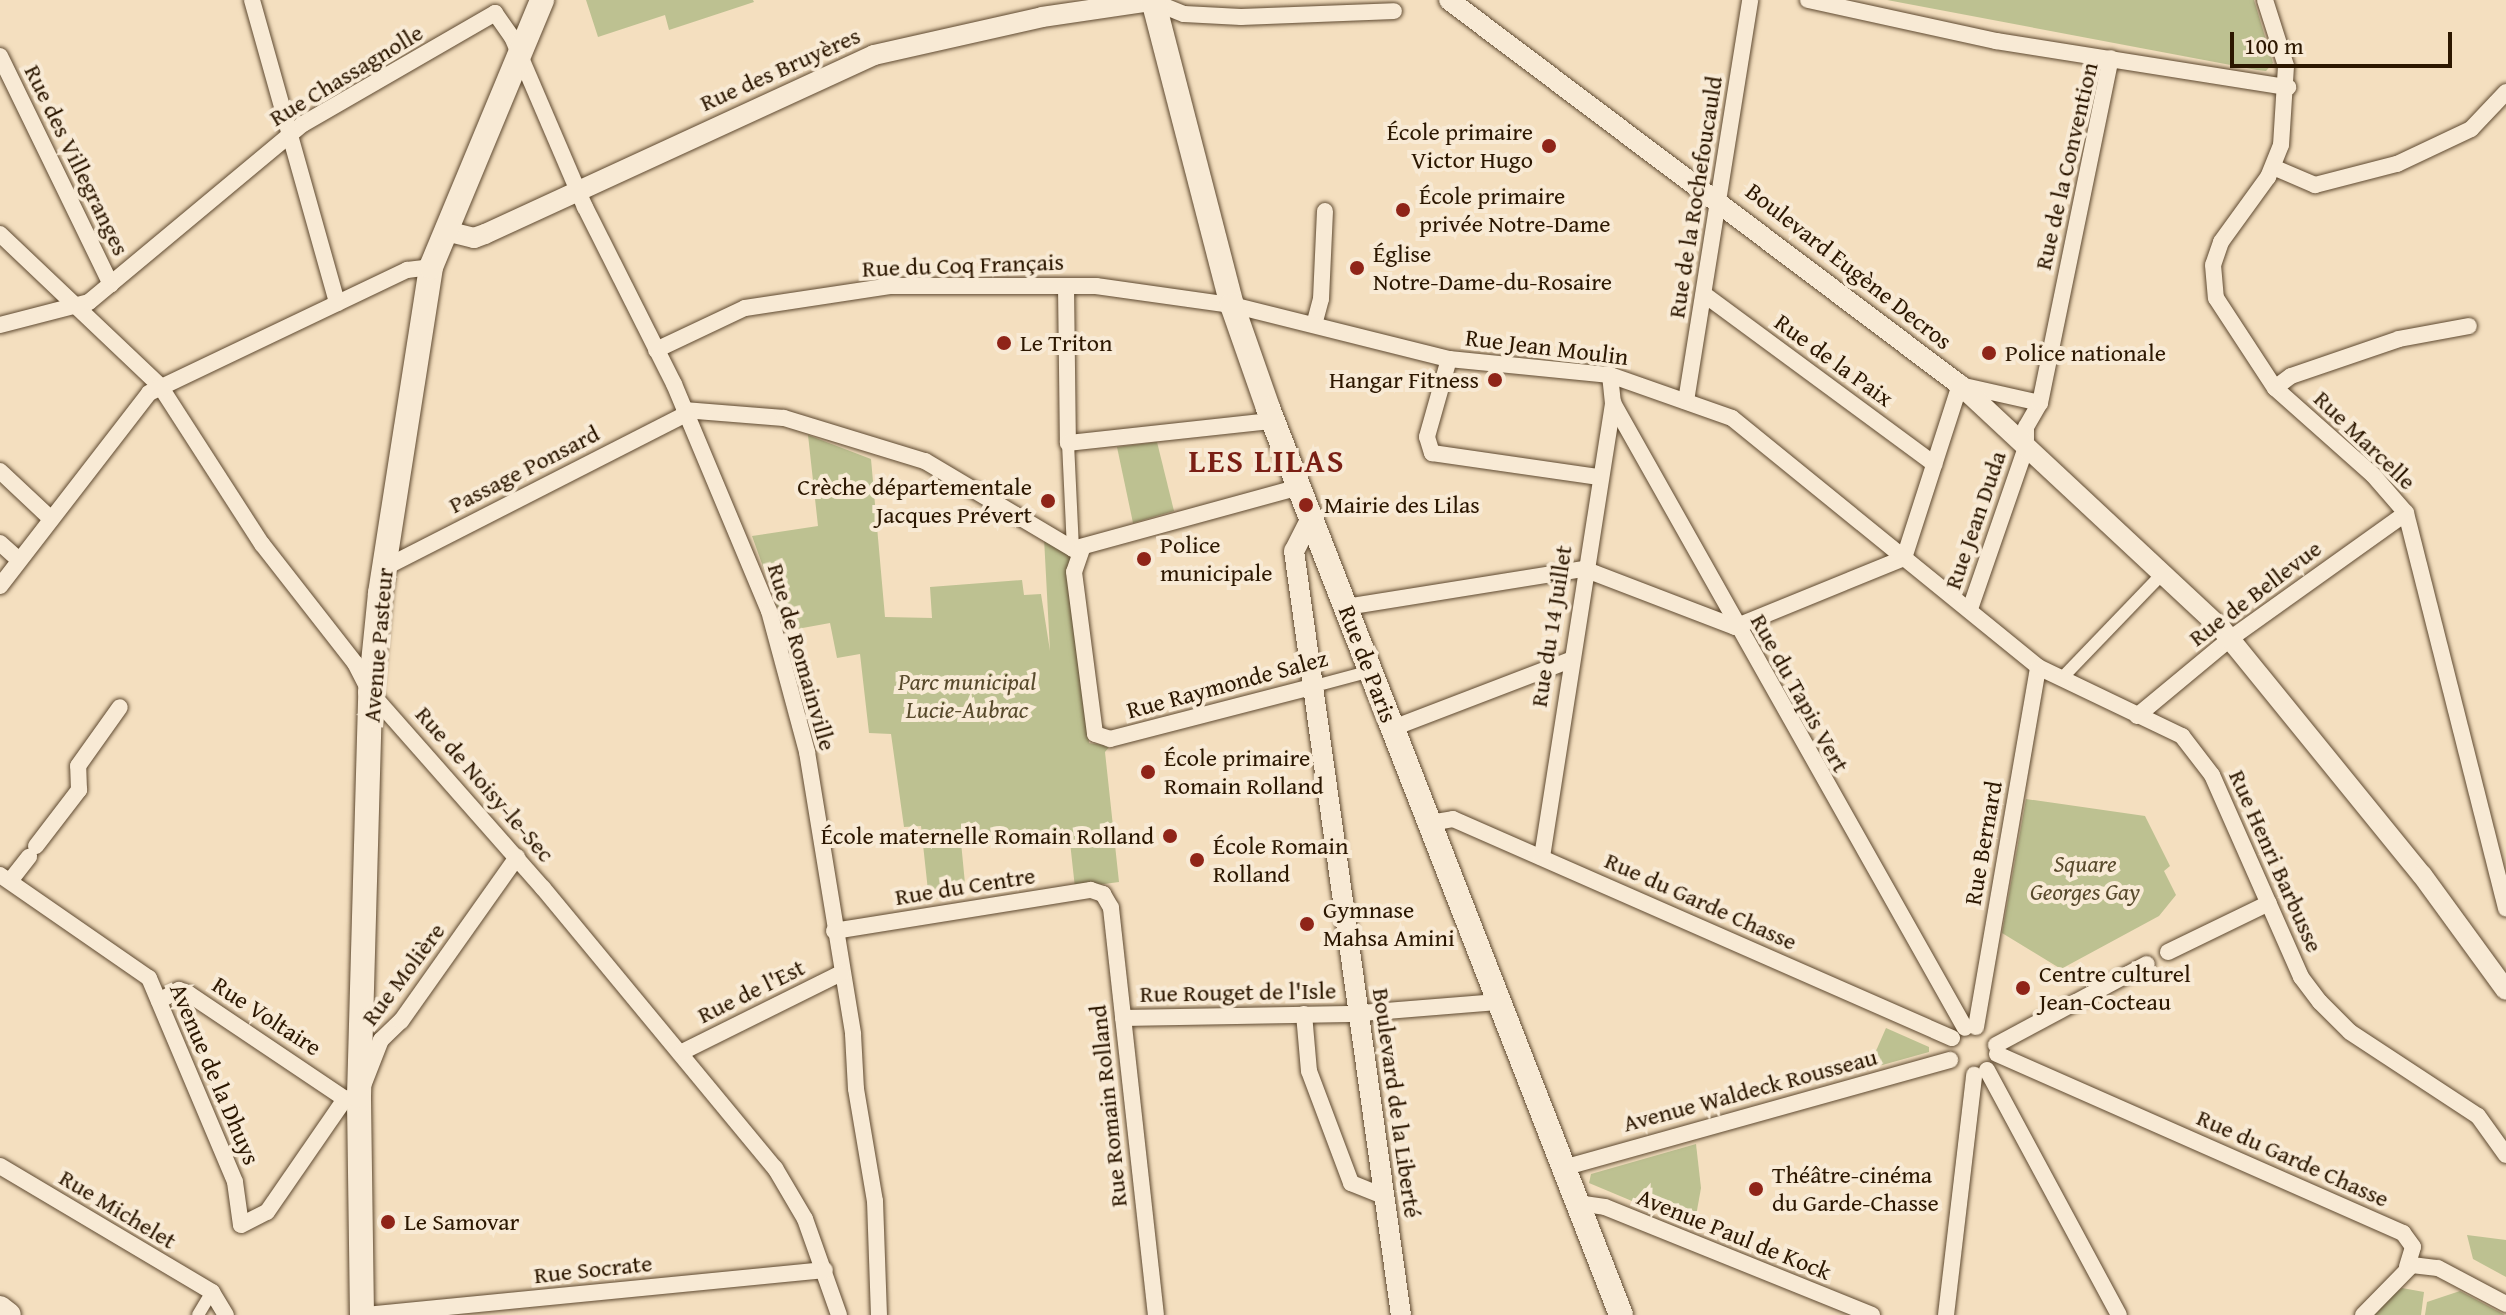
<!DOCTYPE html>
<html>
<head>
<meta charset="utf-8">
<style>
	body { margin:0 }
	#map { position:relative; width:2506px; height:1315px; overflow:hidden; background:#f4dfbf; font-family:"Gentium Book Plus",serif }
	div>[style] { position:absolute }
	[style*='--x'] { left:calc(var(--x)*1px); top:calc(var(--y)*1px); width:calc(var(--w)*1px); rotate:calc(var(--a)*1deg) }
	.green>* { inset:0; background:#bdc191 }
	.roads { filter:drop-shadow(0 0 2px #5e4930) drop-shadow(0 0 2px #5e4930) }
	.pedestrian>* { height:12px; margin:-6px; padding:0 6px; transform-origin:6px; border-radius:6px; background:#f8ead5 }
	.minor>* { height:16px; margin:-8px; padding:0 8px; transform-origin:8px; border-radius:8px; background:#f8ead5 }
	.tertiary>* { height:20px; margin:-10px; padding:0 10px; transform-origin:10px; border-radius:10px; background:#f8ead5 }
	.secondary>* { height:24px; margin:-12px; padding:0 12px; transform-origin:12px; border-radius:12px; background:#f8ead5 }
	.dots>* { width:22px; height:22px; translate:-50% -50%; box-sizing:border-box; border:4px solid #f8ead5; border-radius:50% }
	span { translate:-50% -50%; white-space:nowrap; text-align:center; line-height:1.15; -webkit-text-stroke:8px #f8ead5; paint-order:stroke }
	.street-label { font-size:24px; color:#2c1700 }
	.poi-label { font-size:24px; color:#2c1700 }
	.right { translate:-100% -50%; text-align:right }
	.left { translate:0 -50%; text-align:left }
	.park-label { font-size:24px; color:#584a2c; font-style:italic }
	.district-label { font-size:32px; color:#7a1f14; font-weight:700; letter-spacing:2px }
	.scale { position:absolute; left:2230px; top:32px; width:222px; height:36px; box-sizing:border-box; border:4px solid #2c1700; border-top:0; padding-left:10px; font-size:24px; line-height:28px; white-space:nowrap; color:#2c1700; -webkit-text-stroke:6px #f8ead5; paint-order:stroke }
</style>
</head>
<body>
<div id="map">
	<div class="green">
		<i style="clip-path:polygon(586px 0,753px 0,754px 2px,669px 30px,665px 15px,598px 37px)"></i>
		<i style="clip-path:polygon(1887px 0,2254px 0,2273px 63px,2266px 71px,2257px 70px)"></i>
		<i style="clip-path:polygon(808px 435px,871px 459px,885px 617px,932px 618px,930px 587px,1022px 580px,1024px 595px,1041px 594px,1050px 651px,1044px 538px,1071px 556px,1089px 743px,1110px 746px,1105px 752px,1119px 882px,1075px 888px,1069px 833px,961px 842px,966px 894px,929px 900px,921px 826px,904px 827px,891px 734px,869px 733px,860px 654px,837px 658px,830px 623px,786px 631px,752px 536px,818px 526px)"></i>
		<i style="clip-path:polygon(1157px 442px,1174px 511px,1133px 523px,1117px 447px)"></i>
		<i style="clip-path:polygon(2026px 799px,2145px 816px,2170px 866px,2164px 871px,2176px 895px,2159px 916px,2061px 969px,2002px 933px)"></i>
		<i style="clip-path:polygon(1886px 1028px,1929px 1047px,1929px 1052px,1868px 1069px)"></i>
		<i style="clip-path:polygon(1696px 1144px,1701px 1188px,1694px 1227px,1589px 1183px,1591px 1174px)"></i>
		<i style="clip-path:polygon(2467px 1235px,2506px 1240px,2506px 1277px,2473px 1259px)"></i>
		<i style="clip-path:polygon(2402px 1288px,2424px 1292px,2421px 1315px,2368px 1315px)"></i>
		<i style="clip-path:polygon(2460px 1291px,2505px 1315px,2425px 1315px,2427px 1302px)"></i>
	</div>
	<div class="roads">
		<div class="pedestrian">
			<i style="--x:1068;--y:443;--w:106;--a:87.3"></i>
			<i style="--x:2061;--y:679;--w:146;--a:-46.1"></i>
			<i style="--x:1311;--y:687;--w:62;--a:-14.9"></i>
			<i style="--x:198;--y:1315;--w:27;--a:-59"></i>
		</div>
		<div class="minor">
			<i style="--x:252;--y:0;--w:315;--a:74.3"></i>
			<i style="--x:1808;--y:0;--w:192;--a:12.3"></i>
			<i style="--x:1996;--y:41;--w:296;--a:9"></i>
			<i style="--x:2265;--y:0;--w:69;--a:72.3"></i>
			<i style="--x:2286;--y:66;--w:79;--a:93.6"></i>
			<i style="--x:2281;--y:145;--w:35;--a:112"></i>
			<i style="--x:2268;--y:177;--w:80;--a:125.9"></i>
			<i style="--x:2221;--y:242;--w:24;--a:109"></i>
			<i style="--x:2213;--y:265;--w:33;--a:85"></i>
			<i style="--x:2216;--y:298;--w:108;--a:56.8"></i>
			<i style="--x:2275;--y:388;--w:131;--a:41.6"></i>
			<i style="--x:2373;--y:475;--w:50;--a:49"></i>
			<i style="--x:2406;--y:513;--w:408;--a:75.8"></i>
			<i style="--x:1154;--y:2;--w:32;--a:22"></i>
			<i style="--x:1184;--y:14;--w:57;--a:3"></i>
			<i style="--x:1241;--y:17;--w:153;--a:-2.2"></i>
			<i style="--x:0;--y:56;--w:254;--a:64.1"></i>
			<i style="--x:2273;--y:167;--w:46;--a:23.2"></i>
			<i style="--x:2315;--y:185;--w:85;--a:-14.4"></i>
			<i style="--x:2397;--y:164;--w:82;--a:-25.3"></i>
			<i style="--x:2471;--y:129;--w:51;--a:-46.6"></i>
			<i style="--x:0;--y:234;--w:221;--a:43.5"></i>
			<i style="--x:160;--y:386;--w:188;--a:57.2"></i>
			<i style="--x:262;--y:544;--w:151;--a:52"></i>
			<i style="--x:355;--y:663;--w:33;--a:63"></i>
			<i style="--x:370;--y:692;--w:261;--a:48.6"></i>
			<i style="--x:543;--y:888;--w:364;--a:50.4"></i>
			<i style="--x:775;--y:1168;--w:59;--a:59.5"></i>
			<i style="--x:805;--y:1219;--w:102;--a:70.5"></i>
			<i style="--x:1066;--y:286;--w:157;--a:89.3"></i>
			<i style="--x:1068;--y:443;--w:205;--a:-6.2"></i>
			<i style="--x:1705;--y:295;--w:285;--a:36.4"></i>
			<i style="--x:0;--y:325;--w:92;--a:-14.5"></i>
			<i style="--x:89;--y:302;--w:278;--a:-39.8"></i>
			<i style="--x:303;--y:124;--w:222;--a:-30"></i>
			<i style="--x:495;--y:13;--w:29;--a:55"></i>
			<i style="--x:512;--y:37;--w:185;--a:66.8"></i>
			<i style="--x:585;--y:207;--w:198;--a:63.3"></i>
			<i style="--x:674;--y:384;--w:246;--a:67.3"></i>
			<i style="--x:769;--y:611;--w:146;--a:74.9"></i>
			<i style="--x:807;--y:752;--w:286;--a:80.7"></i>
			<i style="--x:853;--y:1034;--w:55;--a:86.9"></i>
			<i style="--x:856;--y:1089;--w:114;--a:80.4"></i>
			<i style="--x:875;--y:1201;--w:114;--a:88"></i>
			<i style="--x:1314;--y:325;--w:27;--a:-75"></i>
			<i style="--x:1321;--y:299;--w:88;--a:-87.4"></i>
			<i style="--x:656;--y:350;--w:98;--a:-25.3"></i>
			<i style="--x:745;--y:308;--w:148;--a:-8.6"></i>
			<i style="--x:891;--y:286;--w:205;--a:0"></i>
			<i style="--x:1096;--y:286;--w:137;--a:8"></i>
			<i style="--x:1232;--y:305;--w:224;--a:14"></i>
			<i style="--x:1449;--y:359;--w:162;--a:5.7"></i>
			<i style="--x:1610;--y:375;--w:129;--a:19.4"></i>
			<i style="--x:1732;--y:418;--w:395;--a:39.1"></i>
			<i style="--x:2038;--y:667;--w:160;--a:25.6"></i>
			<i style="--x:2182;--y:736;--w:49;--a:52.4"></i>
			<i style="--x:2212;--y:775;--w:221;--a:66.2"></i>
			<i style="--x:2301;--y:977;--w:31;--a:53"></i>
			<i style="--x:2320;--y:1002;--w:42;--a:45"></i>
			<i style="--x:2350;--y:1032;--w:153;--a:33.3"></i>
			<i style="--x:2478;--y:1116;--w:48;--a:54.3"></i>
			<i style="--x:1449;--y:359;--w:81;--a:105.8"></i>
			<i style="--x:1427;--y:437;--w:17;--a:73"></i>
			<i style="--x:1432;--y:453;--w:169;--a:8.2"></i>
			<i style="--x:1610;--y:375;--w:28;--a:84"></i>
			<i style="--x:1613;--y:403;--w:717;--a:60.61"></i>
			<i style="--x:2275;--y:388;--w:20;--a:-37"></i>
			<i style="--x:2291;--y:376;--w:114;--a:-18.9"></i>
			<i style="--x:2399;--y:339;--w:71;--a:-10.5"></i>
			<i style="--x:1686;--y:401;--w:406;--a:-80.9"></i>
			<i style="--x:684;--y:410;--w:100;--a:4.6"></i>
			<i style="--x:784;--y:418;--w:147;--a:17"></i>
			<i style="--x:925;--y:461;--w:172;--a:30.7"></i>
			<i style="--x:1073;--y:549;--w:231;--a:-15.3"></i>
			<i style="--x:0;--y:471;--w:67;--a:43.2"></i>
			<i style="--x:0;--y:543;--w:24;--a:42"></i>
			<i style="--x:1082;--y:549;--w:24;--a:109"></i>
			<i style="--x:1074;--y:572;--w:163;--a:82.6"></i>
			<i style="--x:1095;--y:734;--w:16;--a:18"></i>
			<i style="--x:1110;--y:739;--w:208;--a:-14.5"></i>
			<i style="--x:1904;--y:558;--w:182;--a:-72.1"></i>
			<i style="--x:1960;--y:385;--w:82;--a:12.7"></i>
			<i style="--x:384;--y:568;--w:339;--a:-27"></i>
			<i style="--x:0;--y:586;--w:244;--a:-52.3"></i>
			<i style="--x:149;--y:393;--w:286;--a:-25.5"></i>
			<i style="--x:407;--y:270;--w:24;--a:-7"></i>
			<i style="--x:1346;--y:607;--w:241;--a:-9.1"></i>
			<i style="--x:1584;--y:569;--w:162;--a:21"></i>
			<i style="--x:1735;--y:627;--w:183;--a:-22.2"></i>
			<i style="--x:1970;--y:609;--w:171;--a:-70.9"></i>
			<i style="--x:2026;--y:447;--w:20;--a:-90"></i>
			<i style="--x:2026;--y:427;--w:28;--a:-60"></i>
			<i style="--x:2040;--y:403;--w:352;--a:-78.4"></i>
			<i style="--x:2137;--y:716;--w:122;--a:-39.7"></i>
			<i style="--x:2231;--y:638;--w:215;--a:-35.5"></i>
			<i style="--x:1393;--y:728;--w:190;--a:-21"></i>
			<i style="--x:1430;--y:823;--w:23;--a:-10"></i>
			<i style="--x:1453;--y:819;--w:545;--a:23.7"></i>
			<i style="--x:36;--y:846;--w:71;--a:-52.5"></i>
			<i style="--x:79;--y:790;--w:24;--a:-92"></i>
			<i style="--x:78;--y:766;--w:72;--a:-54.6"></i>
			<i style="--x:1542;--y:857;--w:460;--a:-81.1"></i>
			<i style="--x:0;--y:875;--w:181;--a:34.7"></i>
			<i style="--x:149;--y:978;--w:221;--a:67.1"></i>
			<i style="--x:235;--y:1182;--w:43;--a:82.1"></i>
			<i style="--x:241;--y:1225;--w:29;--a:-27"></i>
			<i style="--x:267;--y:1212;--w:137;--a:-55.4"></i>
			<i style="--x:345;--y:1099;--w:14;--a:-12"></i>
			<i style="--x:359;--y:1096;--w:60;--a:-68.6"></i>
			<i style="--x:381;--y:1040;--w:28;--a:-44"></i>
			<i style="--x:401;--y:1021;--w:201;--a:-54.7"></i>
			<i style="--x:10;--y:881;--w:31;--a:-52"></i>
			<i style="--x:834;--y:931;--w:260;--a:-9.1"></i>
			<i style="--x:1091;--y:890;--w:13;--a:18"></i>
			<i style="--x:1103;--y:894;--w:16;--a:60"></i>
			<i style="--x:1111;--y:908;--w:409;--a:83.7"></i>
			<i style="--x:2168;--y:952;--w:112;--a:-25.9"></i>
			<i style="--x:159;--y:1001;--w:23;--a:-29"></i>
			<i style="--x:179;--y:990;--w:11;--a:22"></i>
			<i style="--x:189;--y:994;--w:188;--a:33.9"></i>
			<i style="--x:1304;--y:1014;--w:57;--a:85"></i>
			<i style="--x:1309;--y:1071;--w:120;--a:69.4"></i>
			<i style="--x:1351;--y:1183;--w:35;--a:22"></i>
			<i style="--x:1123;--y:1018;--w:226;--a:-1"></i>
			<i style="--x:1349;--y:1014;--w:149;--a:-4.6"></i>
			<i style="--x:1976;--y:1027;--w:365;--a:-80.2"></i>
			<i style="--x:1996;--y:1045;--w:171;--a:-28.2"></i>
			<i style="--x:682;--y:1052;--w:178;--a:-26.4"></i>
			<i style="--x:1997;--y:1054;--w:444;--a:23.8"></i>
			<i style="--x:2403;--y:1233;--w:17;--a:54"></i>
			<i style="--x:2413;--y:1247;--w:21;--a:107"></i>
			<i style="--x:1987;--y:1070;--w:278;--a:61.7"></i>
			<i style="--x:0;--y:1166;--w:247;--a:30.7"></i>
			<i style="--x:212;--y:1292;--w:27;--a:59"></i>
			<i style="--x:1563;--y:1168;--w:402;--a:-15.6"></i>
			<i style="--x:1577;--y:1203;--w:28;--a:8"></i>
			<i style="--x:1605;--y:1207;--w:288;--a:22"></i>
			<i style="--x:366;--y:1315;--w:461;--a:-5.6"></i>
			<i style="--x:1946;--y:1315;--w:242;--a:-83.3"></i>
			<i style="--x:2363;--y:1315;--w:70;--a:-45.6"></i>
			<i style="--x:2412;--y:1265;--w:26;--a:7"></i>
			<i style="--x:2438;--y:1268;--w:77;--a:27.9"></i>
		</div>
		<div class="tertiary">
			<i style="--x:1449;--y:0;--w:640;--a:37"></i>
			<i style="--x:1960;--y:385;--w:357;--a:43"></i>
			<i style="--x:2221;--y:628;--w:318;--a:50.9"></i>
			<i style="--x:2422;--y:875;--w:142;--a:53.9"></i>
			<i style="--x:446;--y:231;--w:29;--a:14"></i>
			<i style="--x:474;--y:238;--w:12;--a:-20"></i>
			<i style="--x:485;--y:234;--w:428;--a:-24.7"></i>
			<i style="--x:874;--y:55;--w:172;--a:-12.7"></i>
			<i style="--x:1042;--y:17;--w:118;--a:-8.3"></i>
			<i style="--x:1310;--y:520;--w:35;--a:117"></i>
			<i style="--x:1294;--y:551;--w:771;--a:82.03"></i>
		</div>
		<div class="secondary">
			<i style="--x:1153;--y:0;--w:315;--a:75.5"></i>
			<i style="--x:1232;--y:305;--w:109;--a:70.7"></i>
			<i style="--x:1268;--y:408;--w:973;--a:68.73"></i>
			<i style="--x:0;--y:1308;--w:11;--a:38"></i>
			<i style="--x:362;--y:1315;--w:219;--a:-90.8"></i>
			<i style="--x:359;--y:1096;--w:404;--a:-88.4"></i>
			<i style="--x:370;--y:692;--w:100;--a:-84.2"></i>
			<i style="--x:380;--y:593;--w:330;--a:-81.1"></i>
			<i style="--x:431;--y:267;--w:289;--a:-67.4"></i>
		</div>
	</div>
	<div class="dots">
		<i style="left:1549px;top:146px;background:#8f2418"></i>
		<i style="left:1403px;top:210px;background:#8f2418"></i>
		<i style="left:1357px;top:268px;background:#8f2418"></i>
		<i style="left:1004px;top:343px;background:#8f2418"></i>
		<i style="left:1989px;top:353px;background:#8f2418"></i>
		<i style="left:1495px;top:380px;background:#8f2418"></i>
		<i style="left:1048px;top:501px;background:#8f2418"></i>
		<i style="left:1306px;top:505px;background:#8f2418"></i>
		<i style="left:1144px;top:559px;background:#8f2418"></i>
		<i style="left:1148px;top:772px;background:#8f2418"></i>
		<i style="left:1170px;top:836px;background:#8f2418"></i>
		<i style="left:1197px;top:860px;background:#8f2418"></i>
		<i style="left:1307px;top:924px;background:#8f2418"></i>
		<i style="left:2023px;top:988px;background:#8f2418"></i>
		<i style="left:1756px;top:1189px;background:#8f2418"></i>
		<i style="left:388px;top:1222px;background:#8f2418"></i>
	</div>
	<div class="street-label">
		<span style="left:780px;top:69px;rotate:-24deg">Rue des Bruyères</span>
		<span style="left:346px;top:75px;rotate:-31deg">Rue Chassagnolle</span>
		<span style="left:77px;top:160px;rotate:64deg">Rue des Villegranges</span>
		<span style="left:2066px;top:166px;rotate:-77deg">Rue de la Convention</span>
		<span style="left:1695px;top:197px;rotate:-81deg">Rue de la Rochefoucauld</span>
		<span style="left:963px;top:265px;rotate:-2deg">Rue du Coq Français</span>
		<span style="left:1849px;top:266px;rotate:38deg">Boulevard Eugène Decros</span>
		<span style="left:1547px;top:347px;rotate:7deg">Rue Jean Moulin</span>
		<span style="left:1834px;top:360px;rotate:36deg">Rue de la Paix</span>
		<span style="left:2365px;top:440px;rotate:44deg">Rue Marcelle</span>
		<span style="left:524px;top:469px;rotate:-27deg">Passage Ponsard</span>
		<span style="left:1975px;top:520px;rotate:-71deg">Rue Jean Duda</span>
		<span style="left:2255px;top:593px;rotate:-37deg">Rue de Bellevue</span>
		<span style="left:1551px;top:626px;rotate:-81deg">Rue du 14 Juillet</span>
		<span style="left:378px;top:645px;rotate:-85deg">Avenue Pasteur</span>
		<span style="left:802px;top:657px;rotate:74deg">Rue de Romainville</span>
		<span style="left:1368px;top:664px;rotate:69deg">Rue de Paris</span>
		<span style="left:1227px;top:684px;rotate:-15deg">Rue Raymonde Salez</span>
		<span style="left:1800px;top:693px;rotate:61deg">Rue du Tapis Vert</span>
		<span style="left:485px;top:784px;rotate:49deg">Rue de Noisy-le-Sec</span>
		<span style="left:1983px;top:843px;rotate:-80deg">Rue Bernard</span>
		<span style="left:2276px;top:861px;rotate:66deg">Rue Henri Barbusse</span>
		<span style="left:965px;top:886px;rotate:-9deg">Rue du Centre</span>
		<span style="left:1701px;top:901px;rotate:24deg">Rue du Garde Chasse</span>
		<span style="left:403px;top:974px;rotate:-53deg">Rue Molière</span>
		<span style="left:751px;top:991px;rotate:-26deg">Rue de l'Est</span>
		<span style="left:1238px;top:992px;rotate:-1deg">Rue Rouget de l'Isle</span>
		<span style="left:267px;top:1016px;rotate:33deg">Rue Voltaire</span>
		<span style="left:215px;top:1074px;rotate:67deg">Avenue de la Dhuys</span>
		<span style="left:1750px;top:1090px;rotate:-15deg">Avenue Waldeck Rousseau</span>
		<span style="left:1397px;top:1103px;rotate:82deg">Boulevard de la Liberté</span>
		<span style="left:1108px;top:1106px;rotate:-96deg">Rue Romain Rolland</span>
		<span style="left:2293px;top:1158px;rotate:24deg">Rue du Garde Chasse</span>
		<span style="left:118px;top:1209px;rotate:31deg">Rue Michelet</span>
		<span style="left:1734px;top:1234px;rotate:22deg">Avenue Paul de Kock</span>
		<span style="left:593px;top:1269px;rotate:-6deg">Rue Socrate</span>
	</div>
	<div class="poi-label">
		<span class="right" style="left:1533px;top:146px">École primaire<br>Victor Hugo</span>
		<span class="left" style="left:1419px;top:210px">École primaire<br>privée Notre-Dame</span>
		<span class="left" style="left:1373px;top:268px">Église<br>Notre-Dame-du-Rosaire</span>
		<span class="left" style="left:1020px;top:343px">Le Triton</span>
		<span class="left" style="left:2005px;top:353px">Police nationale</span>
		<span class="right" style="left:1479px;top:380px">Hangar Fitness</span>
		<span class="right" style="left:1032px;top:501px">Crèche départementale<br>Jacques Prévert</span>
		<span class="left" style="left:1324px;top:505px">Mairie des Lilas</span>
		<span class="left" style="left:1160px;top:559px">Police<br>municipale</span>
		<span class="left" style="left:1164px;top:772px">École primaire<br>Romain Rolland</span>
		<span class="right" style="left:1154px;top:836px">École maternelle Romain Rolland</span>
		<span class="left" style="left:1213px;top:860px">École Romain<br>Rolland</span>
		<span class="left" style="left:1323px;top:924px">Gymnase<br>Mahsa Amini</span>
		<span class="left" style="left:2039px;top:988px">Centre culturel<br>Jean-Cocteau</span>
		<span class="left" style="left:1772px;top:1189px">Théâtre-cinéma<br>du Garde-Chasse</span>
		<span class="left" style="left:404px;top:1222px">Le Samovar</span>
	</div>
	<div class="park-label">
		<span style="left:967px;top:696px">Parc municipal<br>Lucie-Aubrac</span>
		<span style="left:2085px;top:878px">Square<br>Georges Gay</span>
	</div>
	<div class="district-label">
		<span style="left:1267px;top:461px">LES LILAS</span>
	</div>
	<div class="scale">100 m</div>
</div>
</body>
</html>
